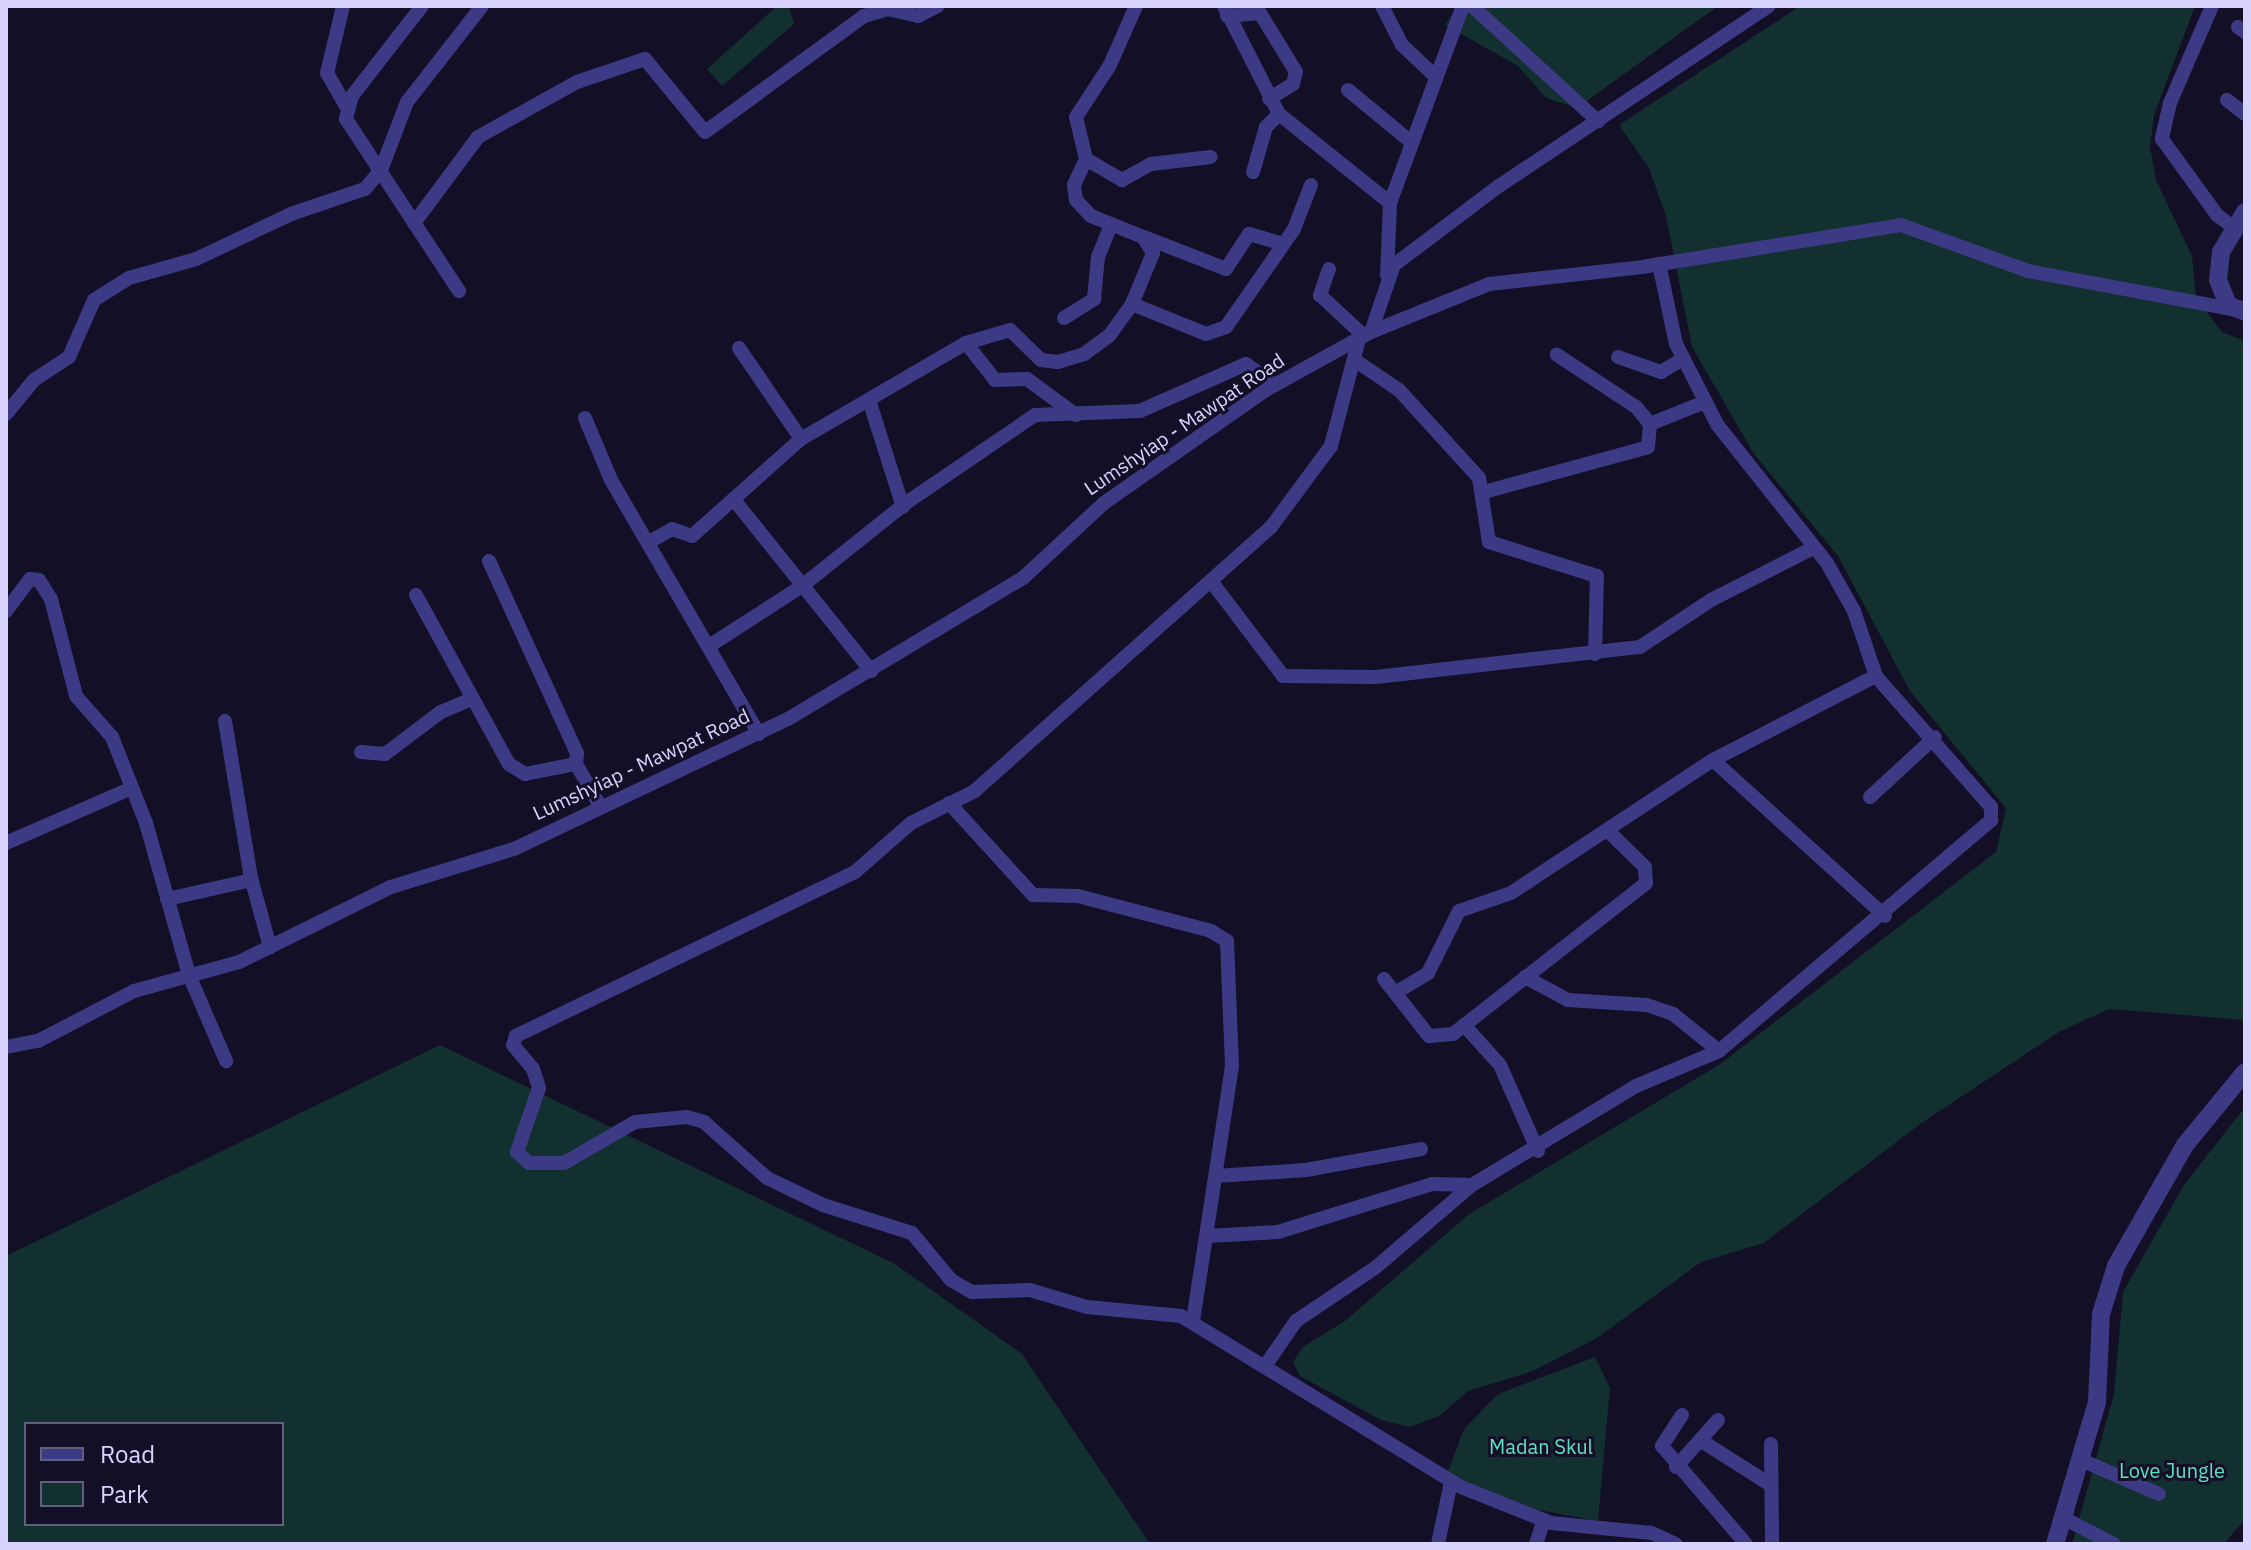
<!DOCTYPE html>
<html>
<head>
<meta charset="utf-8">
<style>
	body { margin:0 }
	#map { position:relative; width:2251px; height:1550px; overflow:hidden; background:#130f26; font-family:"IBM Plex Sans",sans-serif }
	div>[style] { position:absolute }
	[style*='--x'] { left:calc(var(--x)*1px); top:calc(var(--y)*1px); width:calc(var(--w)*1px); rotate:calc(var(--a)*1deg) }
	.green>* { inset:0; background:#12302f }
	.minor>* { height:14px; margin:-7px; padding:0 7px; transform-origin:7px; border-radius:7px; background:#3d3a85 }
	.tertiary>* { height:18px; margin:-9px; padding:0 9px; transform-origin:9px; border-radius:9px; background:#3d3a85 }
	span { translate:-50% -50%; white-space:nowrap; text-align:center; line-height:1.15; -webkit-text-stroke:6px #130f26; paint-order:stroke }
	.street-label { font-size:20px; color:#d9d4ff }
	.park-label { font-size:20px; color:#5fe0c0 }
	.frame { position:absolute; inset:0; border:8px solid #d9d4ff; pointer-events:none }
	.legend { position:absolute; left:24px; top:1422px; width:260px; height:104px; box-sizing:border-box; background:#130f26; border:2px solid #625e7d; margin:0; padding:10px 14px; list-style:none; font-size:24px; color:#d9d4ff }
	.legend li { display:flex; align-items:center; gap:16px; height:40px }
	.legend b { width:40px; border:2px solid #625e7d }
</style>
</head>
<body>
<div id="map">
	<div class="green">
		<i style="clip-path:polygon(777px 6px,789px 6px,794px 24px,722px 86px,707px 69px)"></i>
		<i style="clip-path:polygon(1458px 6px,1718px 6px,1577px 108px,1546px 98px,1518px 66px,1445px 25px)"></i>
		<i style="clip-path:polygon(1800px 6px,2195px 6px,2154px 115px,2150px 147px,2156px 180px,2192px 256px,2196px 298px,2222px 332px,2245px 341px,2245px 1020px,2109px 1009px,2059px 1032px,1920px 1124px,1764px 1243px,1701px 1262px,1597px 1338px,1533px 1371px,1468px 1391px,1439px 1416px,1410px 1427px,1381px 1420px,1300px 1376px,1293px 1362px,1303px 1347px,1345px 1321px,1469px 1214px,1719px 1065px,1996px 852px,2006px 808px,1910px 691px,1838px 556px,1754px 454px,1692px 347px,1666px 216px,1649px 168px,1619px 125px)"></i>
		<i style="clip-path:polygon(evenodd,440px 1045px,895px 1264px,1022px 1354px,1150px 1544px,6px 1544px,6px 1256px,440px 1045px,26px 1424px,282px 1424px,282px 1524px,26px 1524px,26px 1424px)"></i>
		<i style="clip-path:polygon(2245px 1107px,2245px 1519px,2224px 1544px,2072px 1544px,2114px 1394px,2123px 1292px,2184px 1185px)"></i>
		<i style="clip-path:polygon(1595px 1357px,1610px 1388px,1598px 1521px,1523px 1507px,1447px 1474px,1464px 1429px,1498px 1394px)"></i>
	</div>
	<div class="minor">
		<i style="--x:343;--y:6;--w:69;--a:103.4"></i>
		<i style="--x:327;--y:73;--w:38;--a:60"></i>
		<i style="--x:422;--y:6;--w:114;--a:127.9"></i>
		<i style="--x:352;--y:96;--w:24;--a:105"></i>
		<i style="--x:346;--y:119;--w:206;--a:56.7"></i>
		<i style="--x:1224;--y:6;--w:121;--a:63"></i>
		<i style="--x:1279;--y:114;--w:142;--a:38.7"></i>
		<i style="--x:1382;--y:6;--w:44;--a:62.9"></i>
		<i style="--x:1402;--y:45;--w:44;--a:43.2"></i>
		<i style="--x:1472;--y:6;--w:171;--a:42.4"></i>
		<i style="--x:2212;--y:6;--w:106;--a:113.4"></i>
		<i style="--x:2170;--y:103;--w:37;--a:103"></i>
		<i style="--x:2162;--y:139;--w:94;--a:54.1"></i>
		<i style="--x:2217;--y:215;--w:21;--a:37"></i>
		<i style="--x:1227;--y:16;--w:33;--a:-5"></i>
		<i style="--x:1260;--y:13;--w:69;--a:58.6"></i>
		<i style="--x:1296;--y:72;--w:12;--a:104"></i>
		<i style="--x:1293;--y:84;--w:28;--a:148"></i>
		<i style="--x:2238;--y:27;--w:9;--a:36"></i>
		<i style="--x:1348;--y:90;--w:82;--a:39.5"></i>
		<i style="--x:2227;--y:100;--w:23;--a:38"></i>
		<i style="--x:1086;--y:159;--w:42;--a:30.3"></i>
		<i style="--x:1122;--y:180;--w:33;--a:-29"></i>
		<i style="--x:1151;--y:164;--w:60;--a:-6.7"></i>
		<i style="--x:1253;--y:172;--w:47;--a:-73.9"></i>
		<i style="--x:1266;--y:127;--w:18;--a:-45"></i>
		<i style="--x:414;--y:223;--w:107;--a:-53.3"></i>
		<i style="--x:478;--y:137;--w:113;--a:-29.1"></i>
		<i style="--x:577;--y:82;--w:72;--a:-18.7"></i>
		<i style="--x:645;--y:59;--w:94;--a:50.6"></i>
		<i style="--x:705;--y:132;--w:197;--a:-36.1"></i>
		<i style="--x:864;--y:16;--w:25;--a:-16"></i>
		<i style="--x:888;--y:9;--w:31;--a:13"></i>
		<i style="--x:918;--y:16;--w:22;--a:-27"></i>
		<i style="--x:1144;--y:237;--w:88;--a:21.3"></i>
		<i style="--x:1226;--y:269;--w:42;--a:-56.7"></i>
		<i style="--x:1249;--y:234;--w:35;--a:16"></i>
		<i style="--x:1329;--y:269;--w:28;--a:109"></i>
		<i style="--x:1320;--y:295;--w:60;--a:43"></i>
		<i style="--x:1387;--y:275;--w:72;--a:-87.6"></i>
		<i style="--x:1390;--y:203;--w:210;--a:-69.7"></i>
		<i style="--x:1132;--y:304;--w:80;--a:22.1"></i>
		<i style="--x:1206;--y:334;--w:21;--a:-19"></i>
		<i style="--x:1226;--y:327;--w:119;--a:-55.2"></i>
		<i style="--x:1294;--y:229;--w:47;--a:-68.9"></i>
		<i style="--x:1064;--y:318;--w:36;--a:-32"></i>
		<i style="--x:1094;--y:299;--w:42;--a:-84.6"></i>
		<i style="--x:1098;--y:257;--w:35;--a:-68"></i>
		<i style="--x:1371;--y:332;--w:71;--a:-71.1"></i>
		<i style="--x:1394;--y:265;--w:131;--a:-37"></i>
		<i style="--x:1499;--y:186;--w:324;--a:-33.7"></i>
		<i style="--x:1359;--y:339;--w:111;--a:104.7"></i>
		<i style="--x:1331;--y:446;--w:101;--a:126.5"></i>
		<i style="--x:1271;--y:527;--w:397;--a:138.3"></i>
		<i style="--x:975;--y:791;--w:72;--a:153.4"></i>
		<i style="--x:911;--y:823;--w:74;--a:138.8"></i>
		<i style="--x:855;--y:872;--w:377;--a:154.2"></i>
		<i style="--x:516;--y:1036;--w:9;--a:108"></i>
		<i style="--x:513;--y:1045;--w:31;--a:50"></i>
		<i style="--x:533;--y:1069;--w:20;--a:72"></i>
		<i style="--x:539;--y:1088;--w:68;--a:109"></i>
		<i style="--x:517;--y:1152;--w:16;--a:43"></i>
		<i style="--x:529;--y:1163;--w:35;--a:0"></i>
		<i style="--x:564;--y:1163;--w:82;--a:-30"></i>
		<i style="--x:635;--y:1122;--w:52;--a:-5.5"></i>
		<i style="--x:687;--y:1117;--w:18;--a:16"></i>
		<i style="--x:704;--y:1122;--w:84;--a:41.6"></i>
		<i style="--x:767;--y:1178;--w:62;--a:25.7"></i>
		<i style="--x:823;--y:1205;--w:93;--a:17.5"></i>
		<i style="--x:912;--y:1233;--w:61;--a:50.3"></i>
		<i style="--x:951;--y:1280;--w:24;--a:30"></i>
		<i style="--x:972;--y:1292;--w:58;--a:-2"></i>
		<i style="--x:1030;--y:1290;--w:59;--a:16.6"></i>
		<i style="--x:1087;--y:1307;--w:94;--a:5.5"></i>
		<i style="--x:1181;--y:1316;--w:328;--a:31.4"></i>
		<i style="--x:1461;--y:1487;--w:97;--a:21.8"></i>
		<i style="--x:1551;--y:1523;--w:101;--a:5.7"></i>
		<i style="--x:1652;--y:1533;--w:26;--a:25"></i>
		<i style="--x:966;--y:343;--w:47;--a:51.9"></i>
		<i style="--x:995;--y:380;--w:32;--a:-2"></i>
		<i style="--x:1027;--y:379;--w:61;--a:36.3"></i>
		<i style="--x:739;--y:348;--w:110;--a:55.7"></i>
		<i style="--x:1618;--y:357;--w:46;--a:19.2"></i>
		<i style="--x:1661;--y:372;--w:26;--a:-31"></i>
		<i style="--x:1356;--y:361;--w:52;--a:34"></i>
		<i style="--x:1399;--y:390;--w:119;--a:47.7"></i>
		<i style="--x:1479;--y:478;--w:65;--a:81.1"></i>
		<i style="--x:1489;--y:542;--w:113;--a:17.5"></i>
		<i style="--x:1597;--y:576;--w:78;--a:91.5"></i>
		<i style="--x:869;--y:400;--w:112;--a:72.4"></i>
		<i style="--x:6;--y:414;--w:44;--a:-50.5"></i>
		<i style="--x:34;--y:380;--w:42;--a:-33.3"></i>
		<i style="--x:69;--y:357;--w:62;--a:-66.3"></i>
		<i style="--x:94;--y:300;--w:41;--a:-32.2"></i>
		<i style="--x:129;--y:278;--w:70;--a:-15.8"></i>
		<i style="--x:196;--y:259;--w:105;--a:-25.3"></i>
		<i style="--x:291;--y:214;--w:78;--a:-18.7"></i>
		<i style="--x:365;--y:189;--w:25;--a:-50"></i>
		<i style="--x:381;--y:170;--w:73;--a:-69.1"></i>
		<i style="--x:407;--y:102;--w:122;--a:-52"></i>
		<i style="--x:585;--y:418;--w:67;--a:67.2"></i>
		<i style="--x:611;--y:480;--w:294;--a:59.8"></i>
		<i style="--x:1650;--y:424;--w:59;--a:-21.8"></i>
		<i style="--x:1484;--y:492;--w:170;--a:-15.3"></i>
		<i style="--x:1648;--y:447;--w:23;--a:-85"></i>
		<i style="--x:1650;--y:424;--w:22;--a:-129"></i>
		<i style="--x:1636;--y:407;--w:95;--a:-146.6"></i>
		<i style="--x:735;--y:501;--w:218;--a:51.3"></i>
		<i style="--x:649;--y:542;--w:26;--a:-29"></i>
		<i style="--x:672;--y:529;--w:21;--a:19"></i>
		<i style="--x:692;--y:536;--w:146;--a:-41.7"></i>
		<i style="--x:801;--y:439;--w:191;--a:-30.2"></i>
		<i style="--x:966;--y:343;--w:46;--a:-16.5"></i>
		<i style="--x:1010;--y:330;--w:43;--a:44.1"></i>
		<i style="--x:1041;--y:360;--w:17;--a:7"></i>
		<i style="--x:1058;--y:362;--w:27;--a:-17"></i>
		<i style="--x:1084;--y:354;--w:31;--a:-36"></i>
		<i style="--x:1109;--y:336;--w:39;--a:-54"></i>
		<i style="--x:1132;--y:304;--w:55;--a:-67.6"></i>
		<i style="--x:1153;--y:253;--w:19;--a:-122"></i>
		<i style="--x:1143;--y:237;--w:56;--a:-158"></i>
		<i style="--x:1091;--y:216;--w:22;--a:-133"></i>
		<i style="--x:1076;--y:200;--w:15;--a:-98"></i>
		<i style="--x:1074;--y:185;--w:29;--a:-65"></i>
		<i style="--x:1086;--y:159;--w:43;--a:-103.4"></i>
		<i style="--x:1076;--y:117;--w:62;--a:-56.8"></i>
		<i style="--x:1110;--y:65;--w:64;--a:-66.2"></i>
		<i style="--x:489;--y:561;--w:211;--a:65.4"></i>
		<i style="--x:577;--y:753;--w:11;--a:95"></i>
		<i style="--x:1211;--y:581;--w:119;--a:52.8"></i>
		<i style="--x:1283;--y:676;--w:93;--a:0.6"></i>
		<i style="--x:1376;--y:677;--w:266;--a:-6.5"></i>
		<i style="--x:1640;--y:647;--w:85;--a:-33.5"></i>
		<i style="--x:1711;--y:600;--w:114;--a:-27"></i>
		<i style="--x:416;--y:595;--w:193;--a:61.2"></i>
		<i style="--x:509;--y:764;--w:19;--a:32"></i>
		<i style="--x:525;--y:774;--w:52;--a:-11.1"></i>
		<i style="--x:576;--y:764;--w:46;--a:60.1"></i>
		<i style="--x:6;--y:611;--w:40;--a:-53"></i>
		<i style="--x:30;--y:579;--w:9;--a:6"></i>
		<i style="--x:39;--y:580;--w:22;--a:58"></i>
		<i style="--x:51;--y:599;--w:100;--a:75.5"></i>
		<i style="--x:76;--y:696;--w:55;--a:48.7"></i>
		<i style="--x:112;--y:737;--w:92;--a:68.4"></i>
		<i style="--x:146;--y:823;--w:158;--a:74.2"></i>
		<i style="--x:189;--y:975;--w:94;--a:66.7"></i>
		<i style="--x:709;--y:646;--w:111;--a:-32.8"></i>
		<i style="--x:802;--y:586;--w:133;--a:-38.6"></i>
		<i style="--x:906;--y:503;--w:156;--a:-34.3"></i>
		<i style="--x:1035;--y:415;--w:105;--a:-2.2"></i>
		<i style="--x:1140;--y:411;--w:116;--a:-23.9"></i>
		<i style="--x:1246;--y:364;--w:36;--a:36"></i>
		<i style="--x:225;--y:721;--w:159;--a:80.6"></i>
		<i style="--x:251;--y:878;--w:72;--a:74.6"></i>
		<i style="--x:361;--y:752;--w:24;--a:5"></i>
		<i style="--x:385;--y:754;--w:70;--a:-36.9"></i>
		<i style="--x:441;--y:712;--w:33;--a:-23"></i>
		<i style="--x:1713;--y:760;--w:232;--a:42.2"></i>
		<i style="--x:1870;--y:797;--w:88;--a:-42.7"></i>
		<i style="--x:949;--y:803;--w:125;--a:47.6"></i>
		<i style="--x:1033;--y:895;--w:45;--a:1.3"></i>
		<i style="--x:1078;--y:896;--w:138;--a:14.7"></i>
		<i style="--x:1211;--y:931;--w:19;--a:32"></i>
		<i style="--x:1227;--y:941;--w:125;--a:87.7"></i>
		<i style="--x:1232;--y:1066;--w:258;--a:98.7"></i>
		<i style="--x:6;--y:843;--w:137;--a:-23.6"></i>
		<i style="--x:167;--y:899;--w:87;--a:-12.6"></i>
		<i style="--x:1525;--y:977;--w:49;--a:28.1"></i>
		<i style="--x:1568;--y:1000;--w:79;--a:3.6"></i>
		<i style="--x:1647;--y:1005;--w:28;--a:19"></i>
		<i style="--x:1673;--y:1014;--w:59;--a:38.8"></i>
		<i style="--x:1384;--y:979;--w:73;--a:51.7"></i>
		<i style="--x:1429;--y:1036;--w:24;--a:-5"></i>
		<i style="--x:1453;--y:1034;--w:245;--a:-38"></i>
		<i style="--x:1646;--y:883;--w:16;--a:-94"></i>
		<i style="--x:1645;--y:867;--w:50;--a:-135.8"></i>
		<i style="--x:1395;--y:993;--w:39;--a:-31"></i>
		<i style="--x:1428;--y:973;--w:69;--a:-63.4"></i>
		<i style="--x:1459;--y:911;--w:55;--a:-19.1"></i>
		<i style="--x:1511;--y:893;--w:242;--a:-33.4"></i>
		<i style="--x:1713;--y:760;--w:183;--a:-27.3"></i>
		<i style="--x:1464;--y:1025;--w:54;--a:48"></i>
		<i style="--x:1500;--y:1065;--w:94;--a:66.2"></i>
		<i style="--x:6;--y:1047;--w:33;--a:-11"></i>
		<i style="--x:38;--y:1041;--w:108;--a:-27.5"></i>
		<i style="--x:134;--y:991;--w:109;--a:-15.4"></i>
		<i style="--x:239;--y:962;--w:169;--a:-26.3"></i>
		<i style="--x:391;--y:887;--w:129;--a:-17.2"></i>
		<i style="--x:514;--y:849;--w:303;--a:-25.4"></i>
		<i style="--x:788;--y:719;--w:274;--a:-31"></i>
		<i style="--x:1023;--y:578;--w:110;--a:-42.8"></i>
		<i style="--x:1104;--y:503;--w:201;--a:-34.9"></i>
		<i style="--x:1269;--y:388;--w:116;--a:-28.8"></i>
		<i style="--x:1371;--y:332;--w:127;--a:-22.1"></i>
		<i style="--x:1489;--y:284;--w:154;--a:-6.3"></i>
		<i style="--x:1642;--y:267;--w:262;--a:-9.2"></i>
		<i style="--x:1901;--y:225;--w:135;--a:19.9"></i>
		<i style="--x:2028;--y:271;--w:213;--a:10.6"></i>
		<i style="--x:1216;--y:1176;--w:90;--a:-3.8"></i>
		<i style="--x:1306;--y:1170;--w:117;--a:-10.3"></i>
		<i style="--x:1207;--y:1236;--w:71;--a:-3.2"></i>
		<i style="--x:1278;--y:1232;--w:161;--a:-17.3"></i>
		<i style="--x:1432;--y:1184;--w:40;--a:1.4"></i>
		<i style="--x:1265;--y:1366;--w:55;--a:-55.4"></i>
		<i style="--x:1296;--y:1321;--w:95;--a:-33.9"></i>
		<i style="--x:1375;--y:1268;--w:128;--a:-40.6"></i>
		<i style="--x:1472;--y:1185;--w:192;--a:-31.1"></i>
		<i style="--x:1636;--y:1086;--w:90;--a:-22.9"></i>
		<i style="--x:1719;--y:1051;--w:357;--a:-40.3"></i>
		<i style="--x:1991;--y:820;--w:13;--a:-90"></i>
		<i style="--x:1991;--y:807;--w:174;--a:-131.3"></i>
		<i style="--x:1876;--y:676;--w:69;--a:-108.7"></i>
		<i style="--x:1854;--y:611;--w:55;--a:-119.4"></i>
		<i style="--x:1827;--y:563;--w:177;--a:-128.4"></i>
		<i style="--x:1717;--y:424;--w:90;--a:-117.1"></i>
		<i style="--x:1676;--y:344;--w:82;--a:-102"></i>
		<i style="--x:1682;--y:1415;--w:37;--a:123"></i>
		<i style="--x:1662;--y:1446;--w:129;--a:49.4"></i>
		<i style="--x:1700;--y:1440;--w:84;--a:32.4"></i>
		<i style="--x:1771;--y:1444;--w:100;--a:89.4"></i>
		<i style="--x:2079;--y:1459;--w:87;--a:23.6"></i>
		<i style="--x:1676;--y:1467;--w:63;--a:-48.2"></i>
		<i style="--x:2063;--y:1518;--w:57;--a:27"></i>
		<i style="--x:1438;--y:1544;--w:63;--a:-78.2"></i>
		<i style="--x:1536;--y:1544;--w:25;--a:-72"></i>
	</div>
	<div class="tertiary">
		<i style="--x:2245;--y:212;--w:47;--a:121"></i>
		<i style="--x:2221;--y:252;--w:28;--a:96"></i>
		<i style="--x:2218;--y:280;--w:27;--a:68"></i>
		<i style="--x:2228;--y:305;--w:18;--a:22"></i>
		<i style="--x:2055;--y:1544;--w:148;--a:-73.5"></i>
		<i style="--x:2097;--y:1402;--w:88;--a:-87.4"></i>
		<i style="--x:2101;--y:1314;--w:50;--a:-72.6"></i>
		<i style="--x:2116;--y:1266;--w:139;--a:-60.3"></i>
		<i style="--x:2185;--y:1145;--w:94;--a:-50.6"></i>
	</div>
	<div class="street-label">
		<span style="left:1184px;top:424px;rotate:-34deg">Lumshyiap - Mawpat Road</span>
		<span style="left:641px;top:764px;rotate:-25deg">Lumshyiap - Mawpat Road</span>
	</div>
	<div class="park-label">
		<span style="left:1541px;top:1446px">Madan Skul</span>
		<span style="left:2172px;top:1470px">Love Jungle</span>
	</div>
	<div class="frame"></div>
	<ul class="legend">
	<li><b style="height:10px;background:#3d3a85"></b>Road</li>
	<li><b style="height:22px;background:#12302f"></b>Park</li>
	</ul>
</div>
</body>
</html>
